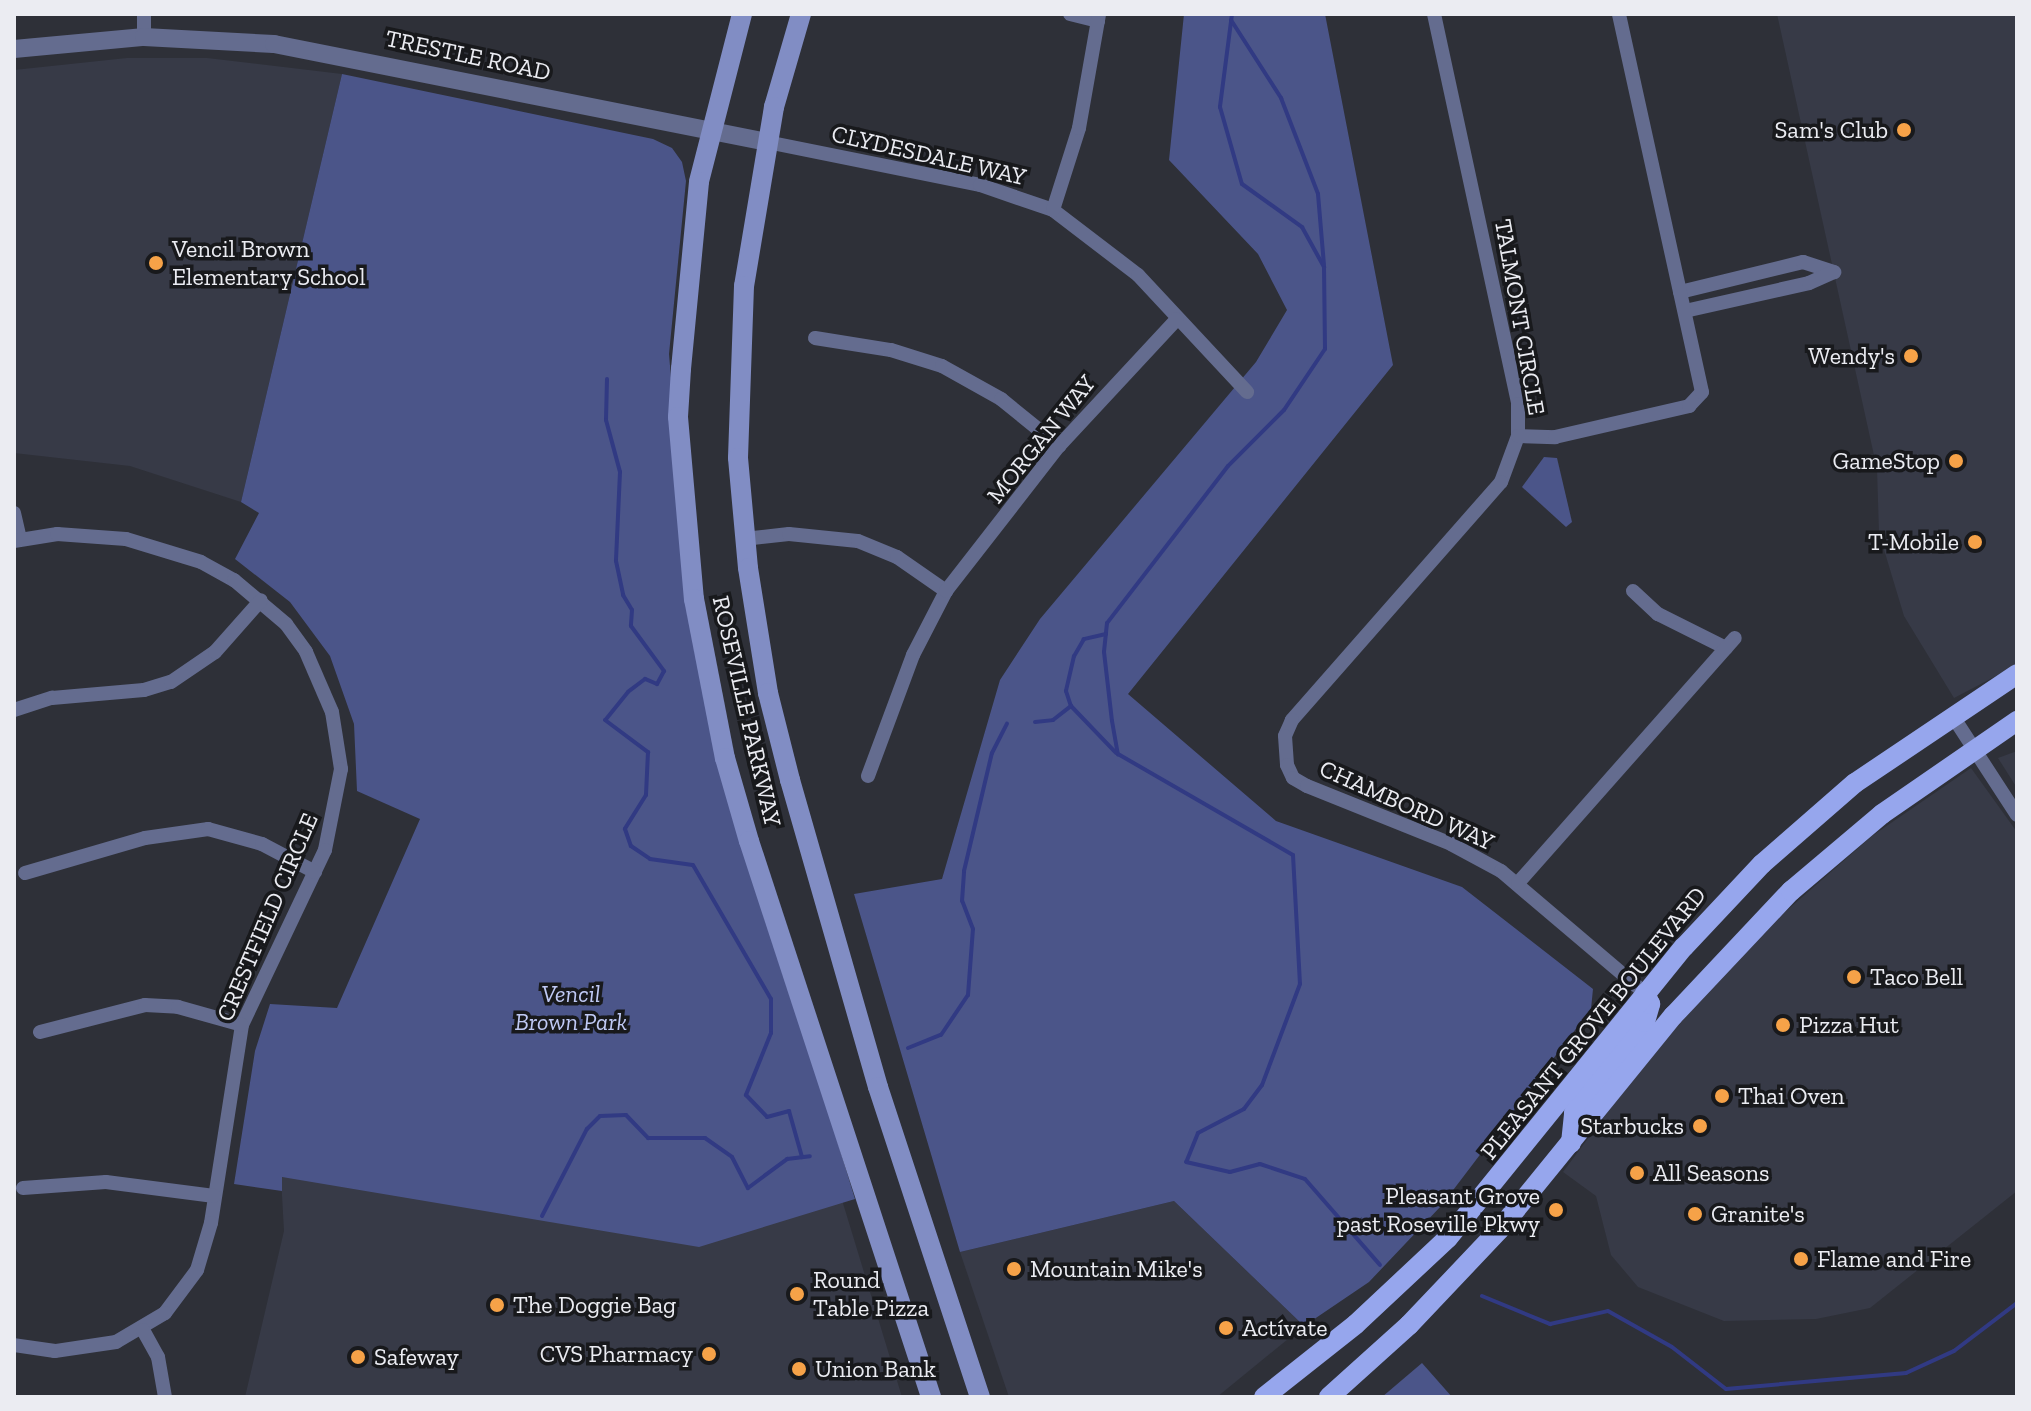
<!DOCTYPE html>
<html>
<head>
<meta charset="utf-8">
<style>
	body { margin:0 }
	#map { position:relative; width:2031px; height:1411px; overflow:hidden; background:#2e3038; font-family:"Zilla Slab",serif }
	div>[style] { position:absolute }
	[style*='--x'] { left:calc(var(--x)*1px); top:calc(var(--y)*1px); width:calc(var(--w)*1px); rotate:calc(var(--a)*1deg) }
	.built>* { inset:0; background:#373a47 }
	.green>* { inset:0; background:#4b5589 }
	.stream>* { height:4px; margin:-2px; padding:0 2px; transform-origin:2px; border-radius:2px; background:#313a83 }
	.minor>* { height:14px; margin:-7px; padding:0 7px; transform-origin:7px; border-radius:7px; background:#646c8f }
	.tertiary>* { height:18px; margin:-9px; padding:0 9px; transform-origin:9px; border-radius:9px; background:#646c8f }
	.secondary>* { height:20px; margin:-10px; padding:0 10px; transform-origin:10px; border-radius:10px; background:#818dc4 }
	.primary>* { height:20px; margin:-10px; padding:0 10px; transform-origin:10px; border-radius:10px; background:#96a6ed }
	.dots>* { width:22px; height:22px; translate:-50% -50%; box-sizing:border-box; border:4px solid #18191c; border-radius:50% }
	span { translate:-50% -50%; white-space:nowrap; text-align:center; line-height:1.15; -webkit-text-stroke:7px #18191c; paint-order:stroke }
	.street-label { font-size:24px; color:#ebecf2 }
	.poi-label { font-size:24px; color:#ebecf2 }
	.right { translate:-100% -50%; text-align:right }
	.left { translate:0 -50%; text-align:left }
	.park-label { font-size:24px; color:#c0caf5; font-style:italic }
	.frame { position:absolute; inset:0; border:16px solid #ebecf2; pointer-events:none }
</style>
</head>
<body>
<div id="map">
	<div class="built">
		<i style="clip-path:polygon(1777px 14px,2017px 14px,2017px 665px,1954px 698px,1904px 616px,1879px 533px,1877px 469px)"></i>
		<i style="clip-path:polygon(127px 58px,207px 58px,342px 74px,241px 502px,130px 466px,14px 453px,14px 70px)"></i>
		<i style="clip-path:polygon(2017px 751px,2017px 788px,1998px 758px)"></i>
		<i style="clip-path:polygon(1971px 768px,2017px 832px,2017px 1191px,1870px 1308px,1816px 1319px,1724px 1321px,1638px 1287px,1611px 1255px,1596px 1196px,1563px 1172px,1642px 1066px,1760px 934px,1872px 836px)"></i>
		<i style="clip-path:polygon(281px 1177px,842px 1200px,902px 1397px,245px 1397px,284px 1231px)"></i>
		<i style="clip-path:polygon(1174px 1201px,1304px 1326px,1217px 1397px,1009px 1397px,960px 1252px)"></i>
	</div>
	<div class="green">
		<i style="clip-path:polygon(1184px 14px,1325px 14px,1393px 365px,1128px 694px,1276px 821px,1462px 887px,1593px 989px,1591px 1009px,1441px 1206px,1369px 1282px,1304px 1326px,1174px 1201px,960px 1252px,854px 894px,942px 879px,1000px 680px,1040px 619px,1256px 362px,1287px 310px,1258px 254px,1169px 160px)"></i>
		<i style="clip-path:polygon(342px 74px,653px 139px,672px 148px,682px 162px,686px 181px,669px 354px,688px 581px,738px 815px,855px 1199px,699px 1247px,282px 1177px,282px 1191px,234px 1184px,255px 1051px,270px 1004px,337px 1008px,420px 819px,357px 791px,354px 724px,330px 656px,290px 602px,235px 559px,259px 513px,241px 502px)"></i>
		<i style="clip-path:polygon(1544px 457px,1557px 458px,1572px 522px,1566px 527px,1522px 487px)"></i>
		<i style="clip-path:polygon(1422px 1363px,1452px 1397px,1382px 1397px)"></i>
	</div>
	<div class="stream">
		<i style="--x:1232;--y:14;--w:94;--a:97.4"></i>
		<i style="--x:1220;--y:107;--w:80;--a:74.1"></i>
		<i style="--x:1242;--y:184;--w:74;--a:35.6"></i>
		<i style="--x:1302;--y:227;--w:46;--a:61.2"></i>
		<i style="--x:1324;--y:267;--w:82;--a:89.3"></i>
		<i style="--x:1325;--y:349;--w:73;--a:123.9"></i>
		<i style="--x:1284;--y:410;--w:79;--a:135"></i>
		<i style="--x:1228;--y:466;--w:198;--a:127.6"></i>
		<i style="--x:1107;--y:623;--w:29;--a:96"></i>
		<i style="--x:1104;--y:652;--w:69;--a:83.4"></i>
		<i style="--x:1112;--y:721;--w:34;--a:80"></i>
		<i style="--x:1118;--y:754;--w:202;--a:30"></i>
		<i style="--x:1293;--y:855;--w:129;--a:86.9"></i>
		<i style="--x:1300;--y:984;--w:108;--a:110.6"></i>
		<i style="--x:1262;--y:1085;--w:30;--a:127"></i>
		<i style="--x:1244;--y:1109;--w:52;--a:152.4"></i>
		<i style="--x:1198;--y:1133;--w:31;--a:112"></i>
		<i style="--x:1186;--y:1162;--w:45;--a:12.8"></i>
		<i style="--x:1230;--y:1172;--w:31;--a:-15"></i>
		<i style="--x:1260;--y:1164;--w:47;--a:18.4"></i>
		<i style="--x:1305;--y:1179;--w:114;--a:48.9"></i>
		<i style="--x:1231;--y:20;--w:93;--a:57.3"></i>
		<i style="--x:1281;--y:98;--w:103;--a:68.9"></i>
		<i style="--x:1318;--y:194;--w:71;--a:85.2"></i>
		<i style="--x:607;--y:379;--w:41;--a:91.4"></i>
		<i style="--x:606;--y:420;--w:54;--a:74.9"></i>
		<i style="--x:620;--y:472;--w:89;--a:92.6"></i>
		<i style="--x:616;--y:561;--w:35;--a:78"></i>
		<i style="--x:623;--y:595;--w:17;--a:59"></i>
		<i style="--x:632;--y:610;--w:16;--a:94"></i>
		<i style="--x:631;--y:626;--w:56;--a:53.7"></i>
		<i style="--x:664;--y:671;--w:15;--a:118"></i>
		<i style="--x:657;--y:684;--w:13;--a:-157"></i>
		<i style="--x:645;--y:679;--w:21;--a:143"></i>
		<i style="--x:628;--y:692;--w:36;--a:129"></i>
		<i style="--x:605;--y:720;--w:54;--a:36.7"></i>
		<i style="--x:648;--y:752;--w:43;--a:92.7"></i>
		<i style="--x:646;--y:795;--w:40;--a:122"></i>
		<i style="--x:625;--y:829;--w:18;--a:71"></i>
		<i style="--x:631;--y:846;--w:23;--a:34"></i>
		<i style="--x:650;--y:859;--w:43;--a:7.9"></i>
		<i style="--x:693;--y:865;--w:155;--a:59.8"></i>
		<i style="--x:771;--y:999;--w:34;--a:90"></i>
		<i style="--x:771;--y:1033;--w:67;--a:112"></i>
		<i style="--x:746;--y:1095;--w:30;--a:46"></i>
		<i style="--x:767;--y:1117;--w:23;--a:-15"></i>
		<i style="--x:789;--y:1111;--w:48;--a:74.2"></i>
		<i style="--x:1106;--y:634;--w:23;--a:167"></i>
		<i style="--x:1084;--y:639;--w:20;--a:120"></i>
		<i style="--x:1074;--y:656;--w:36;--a:103"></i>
		<i style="--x:1066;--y:691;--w:16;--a:72"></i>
		<i style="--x:1071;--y:706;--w:65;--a:46.2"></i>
		<i style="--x:1035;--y:722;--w:18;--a:-6"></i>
		<i style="--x:1053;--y:720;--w:23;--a:-38"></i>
		<i style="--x:908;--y:1048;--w:35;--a:-22"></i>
		<i style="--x:941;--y:1035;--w:48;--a:-56"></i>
		<i style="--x:968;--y:995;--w:66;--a:-85.7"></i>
		<i style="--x:973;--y:929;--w:30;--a:-111"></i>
		<i style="--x:962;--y:901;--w:30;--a:-86"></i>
		<i style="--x:964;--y:871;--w:121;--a:-76.7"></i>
		<i style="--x:992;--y:753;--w:33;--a:-63"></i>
		<i style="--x:542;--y:1216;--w:98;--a:-62.7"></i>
		<i style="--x:587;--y:1129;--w:18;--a:-45"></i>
		<i style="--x:600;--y:1116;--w:26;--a:-2"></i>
		<i style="--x:626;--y:1115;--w:32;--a:46"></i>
		<i style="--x:648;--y:1138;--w:57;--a:0"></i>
		<i style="--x:705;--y:1138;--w:33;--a:35"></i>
		<i style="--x:732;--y:1157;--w:35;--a:63"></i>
		<i style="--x:748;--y:1188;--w:49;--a:-36.6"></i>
		<i style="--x:787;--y:1159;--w:23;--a:-7"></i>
		<i style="--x:1482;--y:1296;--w:74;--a:22.4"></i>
		<i style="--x:1550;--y:1324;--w:59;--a:-12.6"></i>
		<i style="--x:1608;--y:1311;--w:73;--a:29.4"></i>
		<i style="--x:1672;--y:1347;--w:68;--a:37.9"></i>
		<i style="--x:1726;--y:1389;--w:181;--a:-5.1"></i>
		<i style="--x:1906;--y:1373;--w:53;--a:-24.6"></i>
		<i style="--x:1954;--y:1351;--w:79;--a:-37.3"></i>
	</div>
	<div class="minor">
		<i style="--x:144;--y:14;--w:23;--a:90"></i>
		<i style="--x:1070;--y:14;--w:29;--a:14"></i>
		<i style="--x:1434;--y:14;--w:399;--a:77.8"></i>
		<i style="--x:1518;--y:404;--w:32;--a:90"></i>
		<i style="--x:1518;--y:436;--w:49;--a:110.3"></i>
		<i style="--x:1501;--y:482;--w:317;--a:131.3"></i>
		<i style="--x:1292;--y:720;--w:17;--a:114"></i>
		<i style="--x:1285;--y:736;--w:29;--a:86"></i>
		<i style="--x:1287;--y:765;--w:14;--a:65"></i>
		<i style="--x:1293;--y:778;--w:16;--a:30"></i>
		<i style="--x:1307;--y:786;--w:155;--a:21.9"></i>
		<i style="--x:1451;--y:844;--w:57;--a:28.4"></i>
		<i style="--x:1501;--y:871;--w:189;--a:40.3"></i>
		<i style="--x:767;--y:142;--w:217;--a:11.4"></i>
		<i style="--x:980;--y:185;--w:77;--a:18.9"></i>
		<i style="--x:1053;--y:210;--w:107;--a:37.4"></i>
		<i style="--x:1138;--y:275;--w:160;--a:47"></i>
		<i style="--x:1053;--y:210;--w:86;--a:-72.4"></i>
		<i style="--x:1079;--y:128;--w:116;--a:-80"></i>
		<i style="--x:1680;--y:292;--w:127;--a:-13.7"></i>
		<i style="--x:1803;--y:262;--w:33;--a:18"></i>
		<i style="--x:1685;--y:311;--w:127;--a:-12.7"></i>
		<i style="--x:1809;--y:283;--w:27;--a:-24"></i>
		<i style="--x:815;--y:338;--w:77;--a:9"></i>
		<i style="--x:891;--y:350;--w:53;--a:17.4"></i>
		<i style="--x:942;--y:366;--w:68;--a:29.2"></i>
		<i style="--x:1001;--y:399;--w:75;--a:39"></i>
		<i style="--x:1518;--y:436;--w:37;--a:2"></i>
		<i style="--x:1555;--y:437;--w:138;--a:-13"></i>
		<i style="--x:1689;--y:406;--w:19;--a:-47"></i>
		<i style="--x:1702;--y:392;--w:387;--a:-102.4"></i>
		<i style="--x:14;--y:513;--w:27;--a:77"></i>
		<i style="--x:744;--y:539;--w:45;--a:-6.3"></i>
		<i style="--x:789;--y:534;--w:69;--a:5.8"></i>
		<i style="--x:858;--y:541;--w:42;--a:22.3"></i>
		<i style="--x:897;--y:557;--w:60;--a:34.8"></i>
		<i style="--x:14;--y:541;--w:44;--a:-9.2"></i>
		<i style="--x:57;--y:534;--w:69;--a:4.1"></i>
		<i style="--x:126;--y:539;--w:78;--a:17"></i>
		<i style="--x:201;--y:562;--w:38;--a:29"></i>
		<i style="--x:234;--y:580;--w:68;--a:40.2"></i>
		<i style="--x:286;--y:624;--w:34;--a:54"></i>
		<i style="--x:306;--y:652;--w:65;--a:66.6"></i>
		<i style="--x:332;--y:712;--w:58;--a:81"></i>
		<i style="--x:341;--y:769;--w:83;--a:101.2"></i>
		<i style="--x:325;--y:850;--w:194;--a:115.4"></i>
		<i style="--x:242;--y:1025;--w:200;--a:98.9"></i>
		<i style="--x:211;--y:1223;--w:49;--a:106.6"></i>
		<i style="--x:197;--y:1270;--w:54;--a:126.7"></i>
		<i style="--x:165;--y:1313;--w:57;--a:149.4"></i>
		<i style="--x:116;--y:1342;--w:62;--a:171.6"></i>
		<i style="--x:55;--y:1351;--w:41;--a:-171.7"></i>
		<i style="--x:1633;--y:591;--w:34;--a:43"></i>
		<i style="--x:1658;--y:614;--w:76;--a:26.6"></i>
		<i style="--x:14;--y:710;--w:40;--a:-18"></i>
		<i style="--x:52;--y:698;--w:92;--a:-5"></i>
		<i style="--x:144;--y:690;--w:28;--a:-17"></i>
		<i style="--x:171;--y:682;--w:53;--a:-34.3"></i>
		<i style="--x:215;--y:652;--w:69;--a:-48.5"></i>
		<i style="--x:1952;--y:715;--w:119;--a:57"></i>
		<i style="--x:868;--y:776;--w:129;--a:-69.6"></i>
		<i style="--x:913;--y:655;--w:72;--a:-62.7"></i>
		<i style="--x:946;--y:591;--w:184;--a:-52.1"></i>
		<i style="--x:1059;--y:446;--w:173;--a:-47.1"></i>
		<i style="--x:25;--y:873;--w:125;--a:-16.3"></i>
		<i style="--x:145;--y:838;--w:64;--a:-8.1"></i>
		<i style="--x:208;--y:829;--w:56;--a:15.5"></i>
		<i style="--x:262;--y:844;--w:60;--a:27.8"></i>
		<i style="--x:1518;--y:883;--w:327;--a:-48.5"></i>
		<i style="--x:40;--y:1032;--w:108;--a:-14.4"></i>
		<i style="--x:145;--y:1005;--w:33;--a:3"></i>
		<i style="--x:178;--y:1007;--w:66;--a:15.7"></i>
		<i style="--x:23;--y:1188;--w:83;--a:-4.1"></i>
		<i style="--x:106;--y:1182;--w:109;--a:7.4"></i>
		<i style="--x:143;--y:1330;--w:31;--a:61"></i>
		<i style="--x:158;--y:1357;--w:41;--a:80.1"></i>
	</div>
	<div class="tertiary">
		<i style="--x:14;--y:49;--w:131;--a:-5.3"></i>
		<i style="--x:144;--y:37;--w:130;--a:3.1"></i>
		<i style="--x:274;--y:44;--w:503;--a:11.24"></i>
	</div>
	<div class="secondary">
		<i style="--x:742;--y:14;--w:173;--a:104.4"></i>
		<i style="--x:699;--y:182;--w:188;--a:95.5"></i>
		<i style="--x:681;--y:369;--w:48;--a:93.6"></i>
		<i style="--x:678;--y:417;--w:183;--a:85"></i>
		<i style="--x:694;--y:599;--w:162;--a:79"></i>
		<i style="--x:725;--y:758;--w:86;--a:73.9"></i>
		<i style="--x:749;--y:841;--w:585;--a:71.87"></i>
		<i style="--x:801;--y:14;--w:97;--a:106.2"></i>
		<i style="--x:774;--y:107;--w:181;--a:99.5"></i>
		<i style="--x:744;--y:286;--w:172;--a:92"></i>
		<i style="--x:738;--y:458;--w:110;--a:84.8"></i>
		<i style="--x:748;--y:568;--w:127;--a:80.9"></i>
		<i style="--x:768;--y:693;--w:90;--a:75.8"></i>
		<i style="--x:790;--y:780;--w:319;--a:74"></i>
		<i style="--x:878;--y:1087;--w:326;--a:71.8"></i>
	</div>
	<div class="primary">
		<i style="--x:1571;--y:1143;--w:30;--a:-84"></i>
		<i style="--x:1574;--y:1113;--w:115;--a:-52"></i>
		<i style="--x:1645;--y:1022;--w:19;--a:-74"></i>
		<i style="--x:1650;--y:1004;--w:12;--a:-114"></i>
		<i style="--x:1264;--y:1397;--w:117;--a:-38.4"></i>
		<i style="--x:1356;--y:1324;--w:126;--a:-43.1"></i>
		<i style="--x:1448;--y:1238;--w:375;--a:-51"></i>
		<i style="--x:1684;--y:947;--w:114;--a:-46.8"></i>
		<i style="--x:1762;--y:864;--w:123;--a:-41.1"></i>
		<i style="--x:1855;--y:783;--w:195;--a:-33.9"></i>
		<i style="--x:1329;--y:1397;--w:108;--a:-42"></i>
		<i style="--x:1409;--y:1325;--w:131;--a:-46.5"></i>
		<i style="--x:1499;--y:1230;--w:276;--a:-50.9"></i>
		<i style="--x:1673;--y:1016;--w:172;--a:-46.7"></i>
		<i style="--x:1791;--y:891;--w:119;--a:-40.2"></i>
		<i style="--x:1882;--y:814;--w:164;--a:-34.6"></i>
	</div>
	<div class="dots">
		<i style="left:1904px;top:130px;background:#f6a248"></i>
		<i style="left:156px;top:263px;background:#f6a248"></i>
		<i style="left:1911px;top:356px;background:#f6a248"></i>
		<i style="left:1956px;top:461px;background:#f6a248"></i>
		<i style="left:1975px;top:542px;background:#f6a248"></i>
		<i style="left:1854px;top:977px;background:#f6a248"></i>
		<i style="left:1783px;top:1025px;background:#f6a248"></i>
		<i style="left:1722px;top:1096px;background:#f6a248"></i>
		<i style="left:1700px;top:1126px;background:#f6a248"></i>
		<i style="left:1637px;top:1173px;background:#f6a248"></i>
		<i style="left:1556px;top:1210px;background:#f6a248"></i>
		<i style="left:1695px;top:1214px;background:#f6a248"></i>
		<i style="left:1801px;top:1259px;background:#f6a248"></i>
		<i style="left:1014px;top:1269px;background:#f6a248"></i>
		<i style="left:797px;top:1294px;background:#f6a248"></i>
		<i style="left:497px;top:1305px;background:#f6a248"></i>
		<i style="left:1226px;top:1328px;background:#f6a248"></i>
		<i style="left:709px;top:1354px;background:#f6a248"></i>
		<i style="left:358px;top:1357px;background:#f6a248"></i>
		<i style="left:799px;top:1369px;background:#f6a248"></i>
	</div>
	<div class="street-label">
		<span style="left:468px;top:55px;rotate:12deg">TRESTLE ROAD</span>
		<span style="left:929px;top:155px;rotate:13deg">CLYDESDALE WAY</span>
		<span style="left:1520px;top:317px;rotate:80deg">TALMONT CIRCLE</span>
		<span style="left:1041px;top:439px;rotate:-51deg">MORGAN WAY</span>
		<span style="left:747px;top:711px;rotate:77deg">ROSEVILLE PARKWAY</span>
		<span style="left:1407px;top:805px;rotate:24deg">CHAMBORD WAY</span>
		<span style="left:267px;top:917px;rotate:-67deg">CRESTFIELD CIRCLE</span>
		<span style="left:1593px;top:1023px;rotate:-51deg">PLEASANT GROVE BOULEVARD</span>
	</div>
	<div class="poi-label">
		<span class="right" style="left:1888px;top:130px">Sam's Club</span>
		<span class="left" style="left:172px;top:263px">Vencil Brown<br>Elementary School</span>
		<span class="right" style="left:1895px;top:356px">Wendy's</span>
		<span class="right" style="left:1940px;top:461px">GameStop</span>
		<span class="right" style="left:1959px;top:542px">T-Mobile</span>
		<span class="left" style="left:1870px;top:977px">Taco Bell</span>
		<span class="left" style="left:1799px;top:1025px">Pizza Hut</span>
		<span class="left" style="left:1738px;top:1096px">Thai Oven</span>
		<span class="right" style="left:1684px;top:1126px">Starbucks</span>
		<span class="left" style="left:1653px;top:1173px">All Seasons</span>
		<span class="right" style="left:1540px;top:1210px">Pleasant Grove<br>past Roseville Pkwy</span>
		<span class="left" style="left:1711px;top:1214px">Granite's</span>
		<span class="left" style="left:1817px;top:1259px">Flame and Fire</span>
		<span class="left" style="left:1030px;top:1269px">Mountain Mike's</span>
		<span class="left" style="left:813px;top:1294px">Round<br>Table Pizza</span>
		<span class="left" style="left:513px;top:1305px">The Doggie Bag</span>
		<span class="left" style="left:1242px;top:1328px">Actívate</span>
		<span class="right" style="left:693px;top:1354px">CVS Pharmacy</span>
		<span class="left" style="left:374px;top:1357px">Safeway</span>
		<span class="left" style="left:815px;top:1369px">Union Bank</span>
	</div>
	<div class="park-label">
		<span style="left:571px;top:1008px">Vencil<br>Brown Park</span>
	</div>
	<div class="frame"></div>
</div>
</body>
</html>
